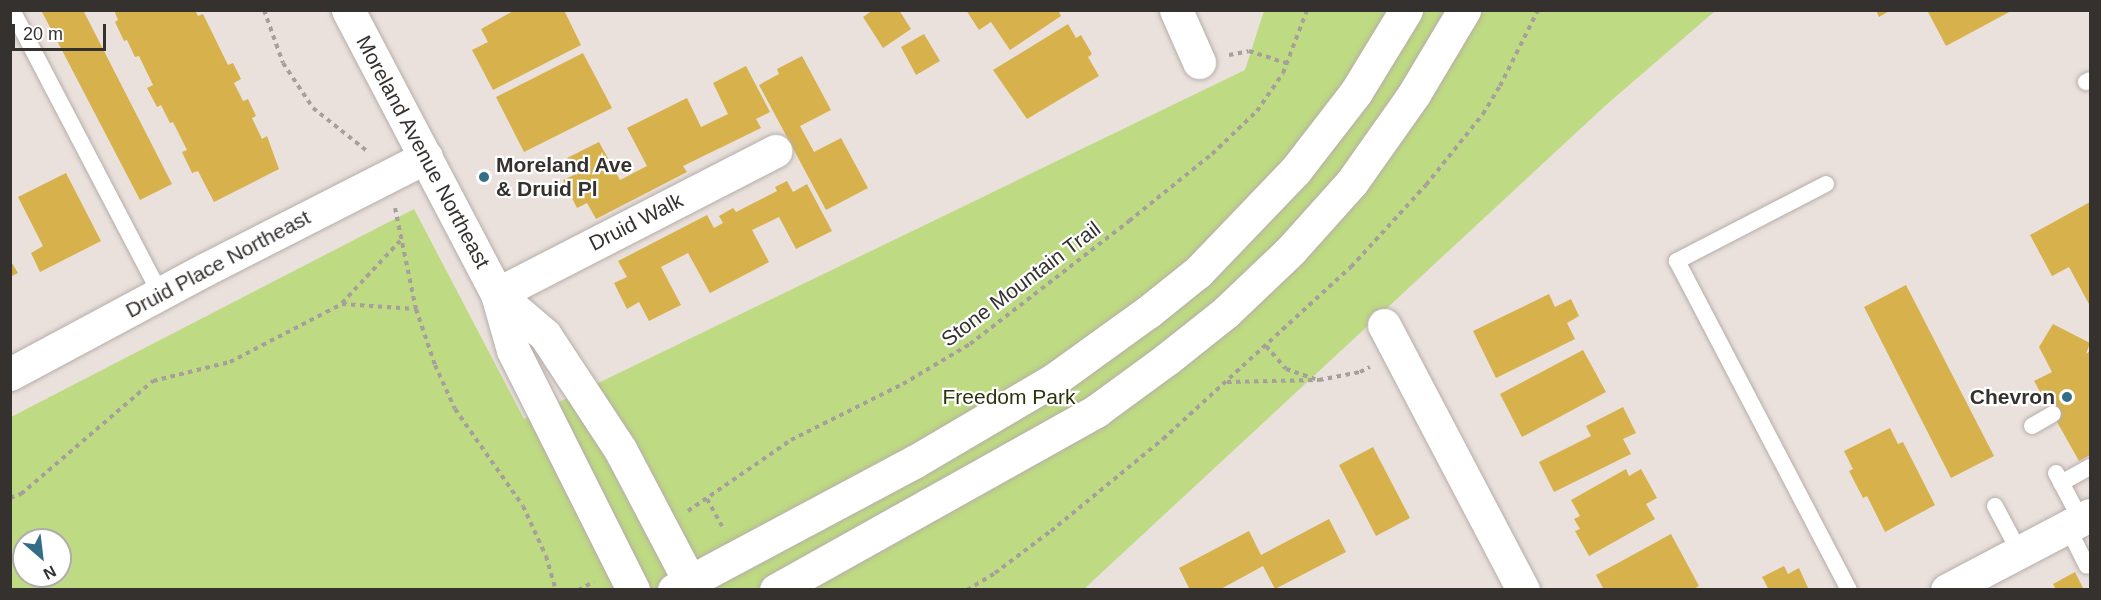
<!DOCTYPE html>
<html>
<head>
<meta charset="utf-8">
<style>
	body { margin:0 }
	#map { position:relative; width:2101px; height:600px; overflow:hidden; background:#eae1dc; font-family:Helvetica,sans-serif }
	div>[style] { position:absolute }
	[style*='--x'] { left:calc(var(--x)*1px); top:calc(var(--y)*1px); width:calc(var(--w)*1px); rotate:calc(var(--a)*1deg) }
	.green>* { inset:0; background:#beda82 }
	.building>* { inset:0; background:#d7b14c }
	.path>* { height:4px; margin-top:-2px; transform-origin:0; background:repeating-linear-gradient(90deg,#a69f9b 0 4.5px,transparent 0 9px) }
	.roads { filter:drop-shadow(0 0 2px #b5ada8) drop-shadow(0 0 2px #b5ada8) }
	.service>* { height:16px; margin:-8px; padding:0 8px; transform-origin:8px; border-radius:8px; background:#fff }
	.minor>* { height:33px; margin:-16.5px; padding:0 16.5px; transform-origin:16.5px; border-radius:16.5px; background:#fff }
	.secondary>* { height:33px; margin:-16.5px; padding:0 16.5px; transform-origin:16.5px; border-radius:16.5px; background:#fff }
	.trunk>* { height:33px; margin:-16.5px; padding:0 16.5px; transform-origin:16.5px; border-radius:16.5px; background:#fff }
	.dots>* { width:16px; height:16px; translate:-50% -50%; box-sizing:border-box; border:3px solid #fff; border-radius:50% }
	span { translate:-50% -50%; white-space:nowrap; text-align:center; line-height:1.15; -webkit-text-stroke:4.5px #fff; paint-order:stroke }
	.street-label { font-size:21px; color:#34312f }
	.poi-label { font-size:21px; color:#34312f; font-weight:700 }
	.left { translate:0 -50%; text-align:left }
	.right { translate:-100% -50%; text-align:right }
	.park-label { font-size:21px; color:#29340c }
	.frame { position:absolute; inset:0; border:12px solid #34312f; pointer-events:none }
	.north { position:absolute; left:12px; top:528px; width:60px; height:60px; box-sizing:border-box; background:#fff; border:2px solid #aeadac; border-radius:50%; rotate:152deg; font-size:16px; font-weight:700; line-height:24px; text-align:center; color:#34312f }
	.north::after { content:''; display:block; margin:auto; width:21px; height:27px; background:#336e86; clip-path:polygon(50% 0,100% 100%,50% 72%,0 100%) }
	.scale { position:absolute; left:12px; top:24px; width:94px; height:27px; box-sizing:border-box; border:3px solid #34312f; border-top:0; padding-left:8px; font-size:18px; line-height:21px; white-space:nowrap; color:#34312f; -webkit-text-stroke:4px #fff; paint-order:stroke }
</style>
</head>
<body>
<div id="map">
	<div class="green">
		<i style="clip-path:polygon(evenodd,1264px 11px,1715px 11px,1606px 105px,1084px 589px,11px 590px,11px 417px,414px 209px,524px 419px,1245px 70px,1264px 11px,24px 540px,60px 540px,60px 576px,24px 576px,24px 540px)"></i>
	</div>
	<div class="building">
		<i style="clip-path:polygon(41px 10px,83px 10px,172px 184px,140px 200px)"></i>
		<i style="clip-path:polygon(114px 10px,195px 10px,198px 16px,203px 14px,228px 65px,233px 63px,241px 79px,234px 83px,243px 101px,248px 99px,256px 116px,252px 118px,262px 139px,267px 136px,279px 169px,214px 202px,198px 171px,192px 173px,182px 152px,187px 150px,173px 122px,170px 123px,161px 105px,157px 107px,147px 88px,153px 85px,139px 56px,135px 57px,127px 40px,124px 41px,115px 22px,118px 20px)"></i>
		<i style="clip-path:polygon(515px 10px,564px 10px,581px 45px,493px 90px,472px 50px,488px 42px,481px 29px)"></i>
		<i style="clip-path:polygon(873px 10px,899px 10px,911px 29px,883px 48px,863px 17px)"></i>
		<i style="clip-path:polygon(966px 10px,1058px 10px,1061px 16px,1010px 50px,991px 22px,979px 30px)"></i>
		<i style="clip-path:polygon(1876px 10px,1891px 10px,1879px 17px)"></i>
		<i style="clip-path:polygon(1927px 10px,2013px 10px,1946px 46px)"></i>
		<i style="clip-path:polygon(1068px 24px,1076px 38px,1081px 35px,1092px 54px,1088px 57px,1099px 76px,1027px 119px,993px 70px)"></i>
		<i style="clip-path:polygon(924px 34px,940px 61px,916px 75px,901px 47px)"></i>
		<i style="clip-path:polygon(583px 53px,612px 108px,524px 152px,496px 97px)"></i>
		<i style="clip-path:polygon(802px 56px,831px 110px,800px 126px,814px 152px,841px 138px,868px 188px,826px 210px,759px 85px,779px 74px,777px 69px)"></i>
		<i style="clip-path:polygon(746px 66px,770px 112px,756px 119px,761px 128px,683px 166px,687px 172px,596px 219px,587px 203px,577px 208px,563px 180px,576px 174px,567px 158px,599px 142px,620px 180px,647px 166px,627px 128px,687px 98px,701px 127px,728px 114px,713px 83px)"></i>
		<i style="clip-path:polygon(66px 173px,101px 241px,40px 272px,31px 253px,43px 246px,18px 197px)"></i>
		<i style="clip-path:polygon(787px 181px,793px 192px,807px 184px,832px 231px,796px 249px,779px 217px,752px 230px,769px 262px,710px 293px,688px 253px,661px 267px,681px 305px,649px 321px,639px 302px,627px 309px,614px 283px,627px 277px,618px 261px,707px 215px,714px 228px,723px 223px,719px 216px,733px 208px,736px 212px,777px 191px,775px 187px)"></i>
		<i style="clip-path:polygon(2090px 202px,2090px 306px,2069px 267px,2052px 276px,2030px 235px)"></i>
		<i style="clip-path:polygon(10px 260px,18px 273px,10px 277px)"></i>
		<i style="clip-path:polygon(1906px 285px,1994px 456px,1951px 478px,1864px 307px)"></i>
		<i style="clip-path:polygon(1549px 294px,1555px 307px,1571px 299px,1579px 316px,1567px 323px,1575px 339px,1496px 378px,1473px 331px)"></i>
		<i style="clip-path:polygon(2053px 324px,2090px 343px,2086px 354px,2090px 351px,2090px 455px,2079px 461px,2034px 381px,2052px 372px,2039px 347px)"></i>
		<i style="clip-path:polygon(1583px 350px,1606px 392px,1522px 437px,1500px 394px)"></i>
		<i style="clip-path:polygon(1623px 407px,1636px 433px,1623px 439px,1631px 454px,1554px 492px,1539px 462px,1591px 436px,1586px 426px)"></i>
		<i style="clip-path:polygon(1890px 428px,1898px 444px,1903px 442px,1935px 505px,1885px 532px,1867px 496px,1863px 498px,1849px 471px,1853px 469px,1844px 451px)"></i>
		<i style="clip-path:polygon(1373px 447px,1410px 518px,1376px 536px,1339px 465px)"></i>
		<i style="clip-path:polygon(1626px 469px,1629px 476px,1641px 469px,1657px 498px,1646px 504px,1655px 519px,1589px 556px,1575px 531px,1580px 529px,1574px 519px,1580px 516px,1571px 500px)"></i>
		<i style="clip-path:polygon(1329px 519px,1346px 552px,1275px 589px,1263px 566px,1219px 590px,1190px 590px,1179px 568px,1249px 531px,1261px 555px)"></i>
		<i style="clip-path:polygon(1671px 534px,1699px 586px,1692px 590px,1604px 590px,1596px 575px)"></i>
		<i style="clip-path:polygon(1784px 566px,1788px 574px,1799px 568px,1809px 590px,1769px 590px,1762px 577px)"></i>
		<i style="clip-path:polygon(2075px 572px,2084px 590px,2056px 590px,2053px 584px)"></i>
	</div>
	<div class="path">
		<i style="--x:264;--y:10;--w:56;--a:70.3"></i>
		<i style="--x:283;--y:63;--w:54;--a:56.3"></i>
		<i style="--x:313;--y:108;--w:69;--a:38.5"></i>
		<i style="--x:1229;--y:55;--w:20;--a:-11"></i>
		<i style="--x:1249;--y:51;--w:40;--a:18"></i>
		<i style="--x:395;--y:208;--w:103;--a:78.3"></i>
		<i style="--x:416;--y:309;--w:59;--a:71.3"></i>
		<i style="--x:435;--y:365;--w:48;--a:65.6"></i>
		<i style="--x:455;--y:409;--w:118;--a:55"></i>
		<i style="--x:523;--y:506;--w:55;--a:65.3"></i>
		<i style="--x:546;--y:556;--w:35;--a:74"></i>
		<i style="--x:342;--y:303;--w:85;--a:-46.9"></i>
		<i style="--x:1266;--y:346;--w:30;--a:49"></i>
		<i style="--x:1286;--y:369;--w:31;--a:19"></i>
		<i style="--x:1227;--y:382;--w:92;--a:-1.2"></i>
		<i style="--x:1319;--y:380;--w:42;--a:-11"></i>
		<i style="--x:1360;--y:372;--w:11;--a:-27"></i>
		<i style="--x:10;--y:498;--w:12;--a:-20"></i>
		<i style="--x:21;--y:494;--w:174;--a:-40.6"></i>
		<i style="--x:153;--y:381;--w:79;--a:-13.9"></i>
		<i style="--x:230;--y:362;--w:126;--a:-27.4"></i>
		<i style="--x:342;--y:304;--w:74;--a:3.9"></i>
		<i style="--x:707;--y:499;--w:31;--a:61"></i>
		<i style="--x:688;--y:511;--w:125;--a:-34.6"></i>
		<i style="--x:791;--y:440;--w:125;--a:-26.6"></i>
		<i style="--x:903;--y:384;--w:78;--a:-30.8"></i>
		<i style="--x:970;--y:344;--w:201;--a:-37.7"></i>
		<i style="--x:1129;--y:221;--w:107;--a:-38.9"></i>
		<i style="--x:1212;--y:154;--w:62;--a:-43.7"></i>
		<i style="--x:1257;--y:111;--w:46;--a:-55.6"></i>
		<i style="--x:1283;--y:73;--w:67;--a:-69.1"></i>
		<i style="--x:578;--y:590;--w:18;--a:-27"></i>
		<i style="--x:967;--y:590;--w:33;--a:-31"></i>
		<i style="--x:995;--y:573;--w:70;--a:-36.9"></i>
		<i style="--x:1051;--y:531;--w:145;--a:-39.4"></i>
		<i style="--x:1163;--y:439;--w:255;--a:-42.5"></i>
		<i style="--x:1351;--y:267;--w:111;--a:-47.6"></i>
		<i style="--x:1426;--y:185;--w:91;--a:-51.2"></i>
		<i style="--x:1483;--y:114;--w:33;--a:-59"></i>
		<i style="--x:1500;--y:86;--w:85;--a:-63.4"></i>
	</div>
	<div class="roads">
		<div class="service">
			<i style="--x:12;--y:10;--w:319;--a:62.4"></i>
			<i style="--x:2086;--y:82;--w:4;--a:-27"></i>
			<i style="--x:1826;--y:184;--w:168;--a:152.7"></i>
			<i style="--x:1677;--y:261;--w:371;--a:62.4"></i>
			<i style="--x:2032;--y:426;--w:24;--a:-30"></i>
			<i style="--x:2056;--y:473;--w:53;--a:62"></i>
			<i style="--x:2061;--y:483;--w:33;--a:-29"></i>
			<i style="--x:1995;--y:506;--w:51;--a:61.9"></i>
			<i style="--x:2068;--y:528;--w:42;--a:63.4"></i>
		</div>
		<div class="minor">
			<i style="--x:1176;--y:10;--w:57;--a:66.1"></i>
			<i style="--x:497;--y:294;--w:313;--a:-27.2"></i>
			<i style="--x:1384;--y:325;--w:299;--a:62.3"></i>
			<i style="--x:10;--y:374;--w:222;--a:-28.2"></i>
			<i style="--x:206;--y:269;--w:247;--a:-27"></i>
		</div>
		<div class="secondary">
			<i style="--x:1947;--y:590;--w:161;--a:-27.7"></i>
		</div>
		<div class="trunk">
			<i style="--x:348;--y:10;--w:321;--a:62.3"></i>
			<i style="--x:497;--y:294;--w:58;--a:74.1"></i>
			<i style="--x:513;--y:350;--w:268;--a:63.4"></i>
			<i style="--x:497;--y:294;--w:63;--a:40.5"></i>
			<i style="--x:545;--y:335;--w:136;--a:56.7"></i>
			<i style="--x:620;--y:449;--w:159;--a:62.3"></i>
			<i style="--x:674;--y:590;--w:272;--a:-28.1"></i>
			<i style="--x:914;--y:462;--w:164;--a:-30.5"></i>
			<i style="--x:1055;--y:379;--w:115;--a:-35.8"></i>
			<i style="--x:1148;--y:312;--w:64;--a:-38.7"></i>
			<i style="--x:1198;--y:272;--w:140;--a:-46.2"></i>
			<i style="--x:1295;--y:171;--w:100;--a:-52.3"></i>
			<i style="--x:1356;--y:92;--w:96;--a:-58.6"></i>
			<i style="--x:776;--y:590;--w:367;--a:-29.2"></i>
			<i style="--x:1096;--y:411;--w:88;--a:-36.2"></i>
			<i style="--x:1167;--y:359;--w:75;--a:-38.5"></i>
			<i style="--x:1226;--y:312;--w:90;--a:-43.6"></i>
			<i style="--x:1291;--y:250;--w:91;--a:-48.1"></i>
			<i style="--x:1352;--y:182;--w:108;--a:-54.8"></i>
			<i style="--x:1414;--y:94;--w:98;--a:-59.2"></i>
		</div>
	</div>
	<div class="dots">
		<i style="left:484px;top:177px;background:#336e86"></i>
		<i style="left:2067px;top:397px;background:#336e86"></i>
	</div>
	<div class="street-label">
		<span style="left:423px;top:152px;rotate:62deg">Moreland Avenue Northeast</span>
		<span style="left:636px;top:222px;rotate:-27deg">Druid Walk</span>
		<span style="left:218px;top:264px;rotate:-28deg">Druid Place Northeast</span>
		<span style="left:1021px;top:284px;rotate:-37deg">Stone Mountain Trail</span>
	</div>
	<div class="poi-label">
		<span class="left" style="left:496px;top:177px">Moreland Ave<br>&amp; Druid Pl</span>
		<span class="right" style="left:2055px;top:397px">Chevron</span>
	</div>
	<div class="park-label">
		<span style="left:1009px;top:397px">Freedom Park</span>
	</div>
	<div class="frame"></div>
	<div class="north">N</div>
	<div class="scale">20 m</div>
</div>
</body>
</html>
